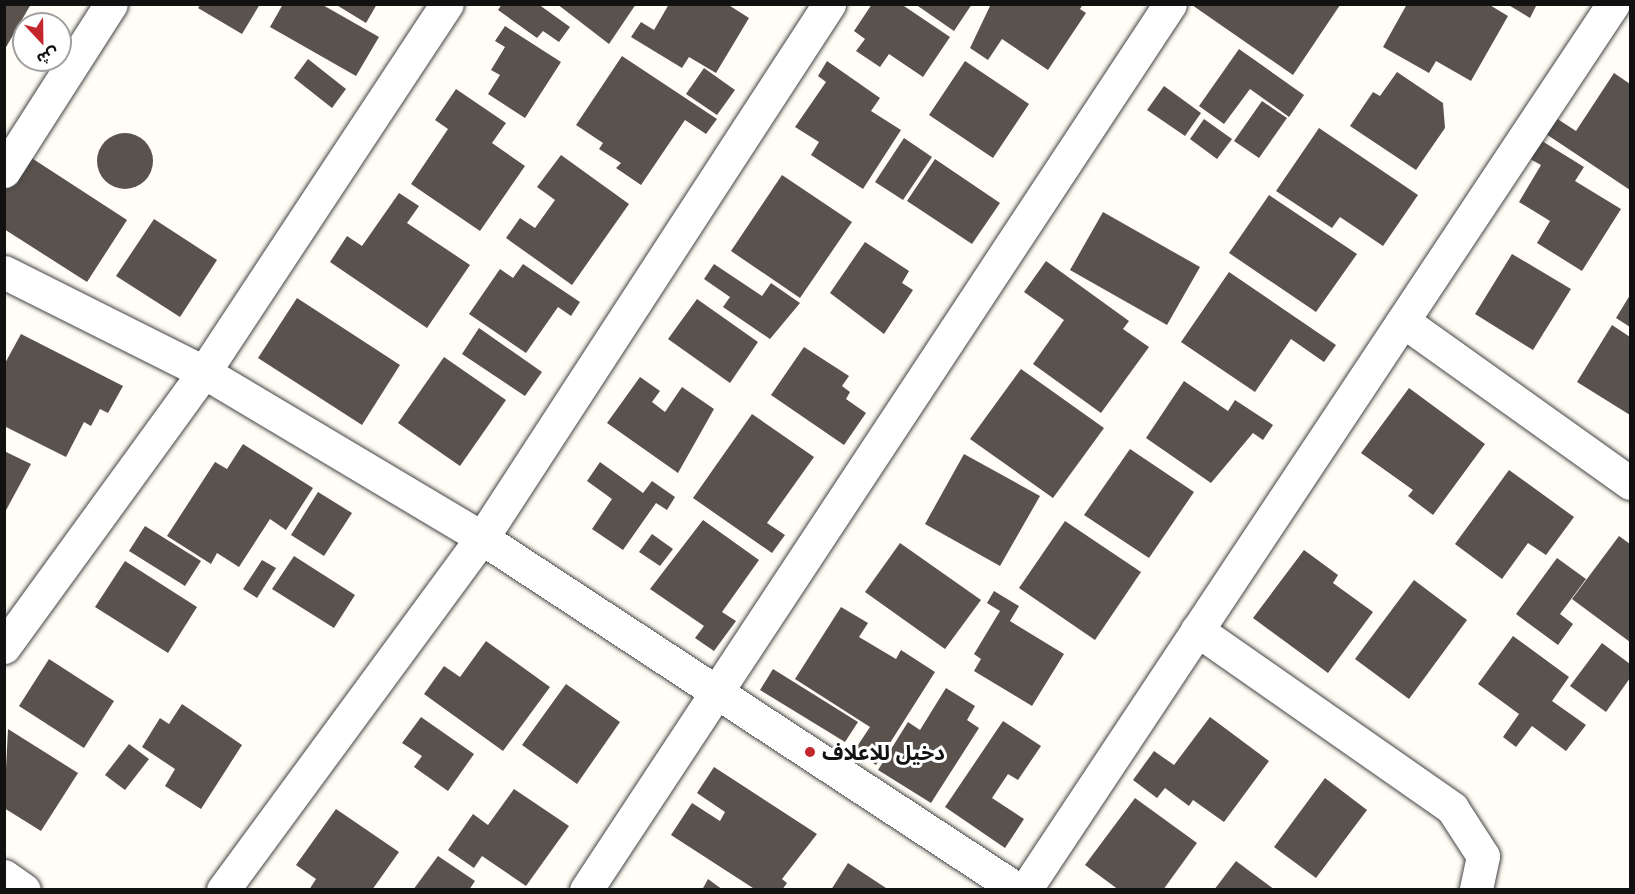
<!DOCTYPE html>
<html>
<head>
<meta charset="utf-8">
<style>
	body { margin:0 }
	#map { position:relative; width:1635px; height:894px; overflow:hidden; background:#fffdf5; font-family:"PT Serif","Noto Sans Arabic",serif }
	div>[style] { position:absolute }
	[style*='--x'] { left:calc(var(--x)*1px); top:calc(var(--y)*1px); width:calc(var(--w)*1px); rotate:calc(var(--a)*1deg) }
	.building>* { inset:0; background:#5a524d }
	.round { border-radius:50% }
	.roads { filter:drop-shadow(0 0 2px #444) drop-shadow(0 0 2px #444) }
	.minor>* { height:33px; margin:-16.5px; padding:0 16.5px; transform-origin:16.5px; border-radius:16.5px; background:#fff }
	.dots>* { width:16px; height:16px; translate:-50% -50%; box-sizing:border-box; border:3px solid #fff; border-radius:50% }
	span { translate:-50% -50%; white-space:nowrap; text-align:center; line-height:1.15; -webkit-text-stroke:6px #fff; paint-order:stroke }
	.poi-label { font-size:21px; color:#111; font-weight:700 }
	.left { translate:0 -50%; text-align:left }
	.frame { position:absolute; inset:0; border:6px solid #111; pointer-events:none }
	.north { position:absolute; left:12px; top:12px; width:60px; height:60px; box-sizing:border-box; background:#fff; border:2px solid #a0a0a0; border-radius:50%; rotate:158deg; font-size:16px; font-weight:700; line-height:24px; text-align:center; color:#111 }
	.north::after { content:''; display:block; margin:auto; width:21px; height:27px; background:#c4262e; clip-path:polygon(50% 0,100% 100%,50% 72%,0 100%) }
</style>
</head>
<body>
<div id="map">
	<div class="building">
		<i style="clip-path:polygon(5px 4px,31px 4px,5px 49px)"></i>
		<i style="clip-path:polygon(201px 4px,260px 4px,242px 34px,198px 8px)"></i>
		<i style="clip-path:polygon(283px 4px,321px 4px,379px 37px,356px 76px,270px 27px)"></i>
		<i style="clip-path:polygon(335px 4px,377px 4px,366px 23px)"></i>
		<i style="clip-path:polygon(502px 4px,538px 4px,570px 27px,559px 42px,543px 31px,537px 38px,498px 10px)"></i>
		<i style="clip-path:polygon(557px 4px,636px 4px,609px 44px)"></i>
		<i style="clip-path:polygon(669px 4px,727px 4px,749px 18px,716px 73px,689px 57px,682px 68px,631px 37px,641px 22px,654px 30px)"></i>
		<i style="clip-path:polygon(872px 4px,901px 4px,950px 37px,923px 77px,889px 54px,880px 67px,856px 51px,865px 39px,854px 31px)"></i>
		<i style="clip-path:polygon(915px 4px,972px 4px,954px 31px)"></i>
		<i style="clip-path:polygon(991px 4px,1083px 4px,1080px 9px,1086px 13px,1048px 70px,1002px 39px,988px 60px,970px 48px)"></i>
		<i style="clip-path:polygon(1407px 4px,1488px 4px,1508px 16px,1471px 81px,1436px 61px,1429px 73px,1383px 47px)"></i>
		<i style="clip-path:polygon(1507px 4px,1537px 4px,1530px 18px)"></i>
		<i style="clip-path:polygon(1192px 5px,1340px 5px,1293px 75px)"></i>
		<i style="clip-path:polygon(505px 26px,561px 62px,525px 118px,488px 94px,500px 75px,491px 70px,505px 47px,495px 41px)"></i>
		<i style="clip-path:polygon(1239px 49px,1304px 95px,1289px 117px,1250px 89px,1224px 124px,1199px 106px)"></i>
		<i style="clip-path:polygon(622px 56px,717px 119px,706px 134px,685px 120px,641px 185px,616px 168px,621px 163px,599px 149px,603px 143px,576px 125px)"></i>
		<i style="clip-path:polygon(308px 59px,346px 89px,332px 108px,294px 78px)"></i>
		<i style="clip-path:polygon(827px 61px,880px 98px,871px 111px,901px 130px,863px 189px,811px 155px,819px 142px,795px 127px,826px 82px,818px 76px)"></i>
		<i style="clip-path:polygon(965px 61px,1029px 104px,993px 158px,929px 115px)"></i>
		<i style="clip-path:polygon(704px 68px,735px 90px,717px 115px,686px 94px)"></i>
		<i style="clip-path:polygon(1397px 72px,1443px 103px,1445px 128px,1416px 170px,1350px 126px,1373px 92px,1380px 96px)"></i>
		<i style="clip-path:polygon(1614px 73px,1630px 84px,1630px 190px,1546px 134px,1556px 118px,1576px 131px)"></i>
		<i style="clip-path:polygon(1164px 86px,1201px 113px,1185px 136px,1147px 110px)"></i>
		<i style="clip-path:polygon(456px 89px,506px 123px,492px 143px,525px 166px,480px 231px,411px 184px,448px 129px,435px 120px)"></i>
		<i style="clip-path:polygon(1262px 101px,1287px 118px,1259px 158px,1234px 141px)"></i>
		<i style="clip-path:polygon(1204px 119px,1232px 139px,1217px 159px,1190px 139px)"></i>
		<i style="clip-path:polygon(1319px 128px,1418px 195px,1383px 246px,1340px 217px,1332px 228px,1276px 191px)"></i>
		<i class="round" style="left:97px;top:133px;width:56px;height:56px"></i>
		<i style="clip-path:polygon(904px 138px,932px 157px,903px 200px,875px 182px)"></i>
		<i style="clip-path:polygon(1542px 141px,1584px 167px,1575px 181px,1621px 209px,1582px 271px,1537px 243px,1550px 221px,1519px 202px,1541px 165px,1530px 159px)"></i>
		<i style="clip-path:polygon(27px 155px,127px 220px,87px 282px,4px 229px,4px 190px)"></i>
		<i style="clip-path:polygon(561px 155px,629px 204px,572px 285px,506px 238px,520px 218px,535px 228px,555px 200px,537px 187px)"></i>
		<i style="clip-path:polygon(935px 159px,1000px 203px,972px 244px,907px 201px)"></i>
		<i style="clip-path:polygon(782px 175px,852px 222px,800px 298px,731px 251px)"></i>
		<i style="clip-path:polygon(399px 193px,419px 206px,407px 223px,470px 265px,427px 328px,330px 262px,347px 236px,362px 246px)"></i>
		<i style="clip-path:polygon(1269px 195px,1357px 254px,1316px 312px,1229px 253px)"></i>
		<i style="clip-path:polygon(1103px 212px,1200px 267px,1167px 325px,1070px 270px)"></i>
		<i style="clip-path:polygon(154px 219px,217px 260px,180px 317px,116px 276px)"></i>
		<i style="clip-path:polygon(865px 242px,909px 271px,902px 283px,913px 290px,884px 334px,830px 293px)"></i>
		<i style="clip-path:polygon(1512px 254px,1571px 289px,1533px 350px,1475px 314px)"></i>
		<i style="clip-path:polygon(1046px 261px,1129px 321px,1123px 329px,1149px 347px,1101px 413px,1033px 364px,1064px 320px,1024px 292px)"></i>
		<i style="clip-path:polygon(523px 264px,580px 302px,571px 316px,558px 307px,526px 353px,469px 314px,500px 269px,513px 278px)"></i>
		<i style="clip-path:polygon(714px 264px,762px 296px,771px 283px,800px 303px,770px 339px,723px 307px,730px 297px,704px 279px)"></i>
		<i style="clip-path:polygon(1229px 272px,1336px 345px,1324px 362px,1291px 339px,1255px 392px,1181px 342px)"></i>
		<i style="clip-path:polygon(1630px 295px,1630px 327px,1616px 318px)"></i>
		<i style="clip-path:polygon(297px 298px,400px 365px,362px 425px,258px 358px)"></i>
		<i style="clip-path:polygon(697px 299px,758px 342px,730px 383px,668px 339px)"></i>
		<i style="clip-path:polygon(1612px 325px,1630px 337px,1630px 415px,1577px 382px)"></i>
		<i style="clip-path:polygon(479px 328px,542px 372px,525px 396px,462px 354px)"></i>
		<i style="clip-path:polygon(21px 334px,123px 386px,108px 413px,100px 409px,91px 426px,84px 422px,66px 457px,4px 426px,4px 365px)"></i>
		<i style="clip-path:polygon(804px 347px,849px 376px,842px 386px,850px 392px,846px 399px,866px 413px,844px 445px,771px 395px)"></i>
		<i style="clip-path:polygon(444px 357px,506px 400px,460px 466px,398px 423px)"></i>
		<i style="clip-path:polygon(1021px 369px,1104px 428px,1053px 498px,970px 439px)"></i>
		<i style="clip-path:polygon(640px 377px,660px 391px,652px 402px,665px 412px,682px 387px,714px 409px,678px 473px,607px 423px)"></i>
		<i style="clip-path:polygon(1184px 381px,1228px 411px,1235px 400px,1273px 425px,1263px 440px,1253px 433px,1211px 483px,1146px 438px)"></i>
		<i style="clip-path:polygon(1409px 388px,1485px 444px,1433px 515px,1408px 496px,1413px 490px,1361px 453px)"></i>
		<i style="clip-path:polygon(752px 414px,814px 457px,767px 523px,785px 535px,772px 553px,693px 498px)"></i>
		<i style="clip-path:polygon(243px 444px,313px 488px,286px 530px,270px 519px,239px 567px,217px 553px,211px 564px,167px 536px,215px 462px,227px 469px)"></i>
		<i style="clip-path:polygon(1130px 449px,1194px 492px,1149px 558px,1084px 515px)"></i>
		<i style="clip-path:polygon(4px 451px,31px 464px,4px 514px)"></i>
		<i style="clip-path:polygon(964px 454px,1040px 496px,1000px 566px,925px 524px)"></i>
		<i style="clip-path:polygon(600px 462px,643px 493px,652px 481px,675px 497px,667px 510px,656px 503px,623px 550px,592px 529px,612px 499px,587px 481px)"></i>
		<i style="clip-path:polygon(1509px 470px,1574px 517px,1546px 555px,1528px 543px,1502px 579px,1455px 544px)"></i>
		<i style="clip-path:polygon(318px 492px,352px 513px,324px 556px,291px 535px)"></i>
		<i style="clip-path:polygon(703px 520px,759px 560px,722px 612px,736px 621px,714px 651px,695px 638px,704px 626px,650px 589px)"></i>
		<i style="clip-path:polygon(1065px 521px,1141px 572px,1095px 640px,1019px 588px)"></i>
		<i style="clip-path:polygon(145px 526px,201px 561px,185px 586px,129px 551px)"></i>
		<i style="clip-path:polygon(652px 534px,673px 549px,660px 566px,639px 552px)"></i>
		<i style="clip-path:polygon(1619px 536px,1630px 544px,1630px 642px,1572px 599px)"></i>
		<i style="clip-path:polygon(900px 543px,981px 600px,945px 649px,865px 592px)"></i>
		<i style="clip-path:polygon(1304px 550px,1338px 575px,1333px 583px,1373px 612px,1328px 673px,1253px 618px)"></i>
		<i style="clip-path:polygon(294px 556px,355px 595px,334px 628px,272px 589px)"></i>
		<i style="clip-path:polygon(1557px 558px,1586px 579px,1560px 614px,1573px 624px,1558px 645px,1516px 614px)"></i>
		<i style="clip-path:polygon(262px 560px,276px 568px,257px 598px,243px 589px)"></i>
		<i style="clip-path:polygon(125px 561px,197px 607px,168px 653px,95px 607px)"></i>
		<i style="clip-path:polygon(1414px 580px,1467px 620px,1409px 699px,1355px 659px)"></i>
		<i style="clip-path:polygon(994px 591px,1019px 606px,1010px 621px,1064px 654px,1032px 706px,974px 671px,981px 659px,974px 654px,1000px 611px,987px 603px)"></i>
		<i style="clip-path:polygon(841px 607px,868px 623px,859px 637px,896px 659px,901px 650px,935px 672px,876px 765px,854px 751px,870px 727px,795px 679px)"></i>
		<i style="clip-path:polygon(1513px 636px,1569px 677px,1552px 701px,1586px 725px,1566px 751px,1532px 726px,1516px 747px,1503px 737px,1519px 714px,1478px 684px)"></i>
		<i style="clip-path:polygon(486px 641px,550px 687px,503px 751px,424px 694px,444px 666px,460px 677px)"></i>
		<i style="clip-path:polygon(1602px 643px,1630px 664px,1630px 678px,1606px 712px,1570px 686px)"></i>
		<i style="clip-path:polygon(49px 659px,114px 701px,84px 748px,19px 706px)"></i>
		<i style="clip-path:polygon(773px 669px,858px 722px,845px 742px,760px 690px)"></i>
		<i style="clip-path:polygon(566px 684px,620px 722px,577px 784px,522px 745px)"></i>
		<i style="clip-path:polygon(946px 688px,975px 706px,967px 720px,979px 728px,931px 803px,878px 770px,908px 722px,920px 730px)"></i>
		<i style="clip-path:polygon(182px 704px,242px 745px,201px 809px,165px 786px,175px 769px,142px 747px,160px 718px,169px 724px)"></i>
		<i style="clip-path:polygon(421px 717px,474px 754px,448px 791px,414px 767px,422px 756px,402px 743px)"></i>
		<i style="clip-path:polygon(1210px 717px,1269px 761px,1224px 822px,1193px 800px,1189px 806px,1165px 788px,1157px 798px,1133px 780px,1154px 751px,1174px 765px)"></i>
		<i style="clip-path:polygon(1003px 721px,1041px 746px,1018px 780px,1008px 774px,992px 798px,1024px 819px,1005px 848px,945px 807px)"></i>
		<i style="clip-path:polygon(8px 729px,78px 773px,41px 831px,4px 808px)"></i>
		<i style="clip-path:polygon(129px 744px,149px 759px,125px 790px,105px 775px)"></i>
		<i style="clip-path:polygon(714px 767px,817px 834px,782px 879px,787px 883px,782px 890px,756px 890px,671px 835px,692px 803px,720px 821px,725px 812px,697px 793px)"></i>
		<i style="clip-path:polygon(1325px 778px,1367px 810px,1316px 878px,1274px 847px)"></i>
		<i style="clip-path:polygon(514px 789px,569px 826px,526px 886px,482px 856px,474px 868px,448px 850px,473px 814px,488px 825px)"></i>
		<i style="clip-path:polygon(1135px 798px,1197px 843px,1163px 890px,1119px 890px,1085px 865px)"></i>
		<i style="clip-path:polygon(336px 809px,399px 852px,372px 890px,309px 890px,316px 879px,296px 865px)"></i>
		<i style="clip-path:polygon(438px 856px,475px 881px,469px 890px,413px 890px)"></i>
		<i style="clip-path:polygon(1236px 861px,1275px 890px,1214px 890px)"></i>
		<i style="clip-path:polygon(848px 863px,889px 890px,831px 890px)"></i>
		<i style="clip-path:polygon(708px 879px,723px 890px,702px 890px)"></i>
	</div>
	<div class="roads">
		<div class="minor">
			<i style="--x:4;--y:171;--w:198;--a:-57.4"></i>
			<i style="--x:4;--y:272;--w:224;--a:26.6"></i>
			<i style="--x:204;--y:372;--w:324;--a:30.8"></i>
			<i style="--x:482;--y:538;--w:641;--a:33.29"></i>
			<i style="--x:1403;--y:321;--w:279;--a:35.5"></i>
			<i style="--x:1197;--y:630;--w:311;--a:34.9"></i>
			<i style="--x:1452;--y:808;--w:57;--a:57.1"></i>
			<i style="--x:1483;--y:856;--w:35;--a:102"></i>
			<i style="--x:4;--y:647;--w:340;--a:-54"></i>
			<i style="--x:204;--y:372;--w:441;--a:-56.6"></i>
			<i style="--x:4;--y:876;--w:24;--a:35"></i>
			<i style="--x:223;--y:890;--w:437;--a:-53.7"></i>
			<i style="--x:482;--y:538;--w:637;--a:-56.98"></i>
			<i style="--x:586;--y:890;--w:1061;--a:-56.61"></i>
			<i style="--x:1025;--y:890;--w:1063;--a:-56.43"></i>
		</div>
	</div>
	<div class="dots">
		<i style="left:810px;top:752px;background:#c4262e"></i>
	</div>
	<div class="poi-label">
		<span class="left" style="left:822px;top:752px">دخيل للاعلاف</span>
	</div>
	<div class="frame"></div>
	<div class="north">ش</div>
</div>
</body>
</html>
